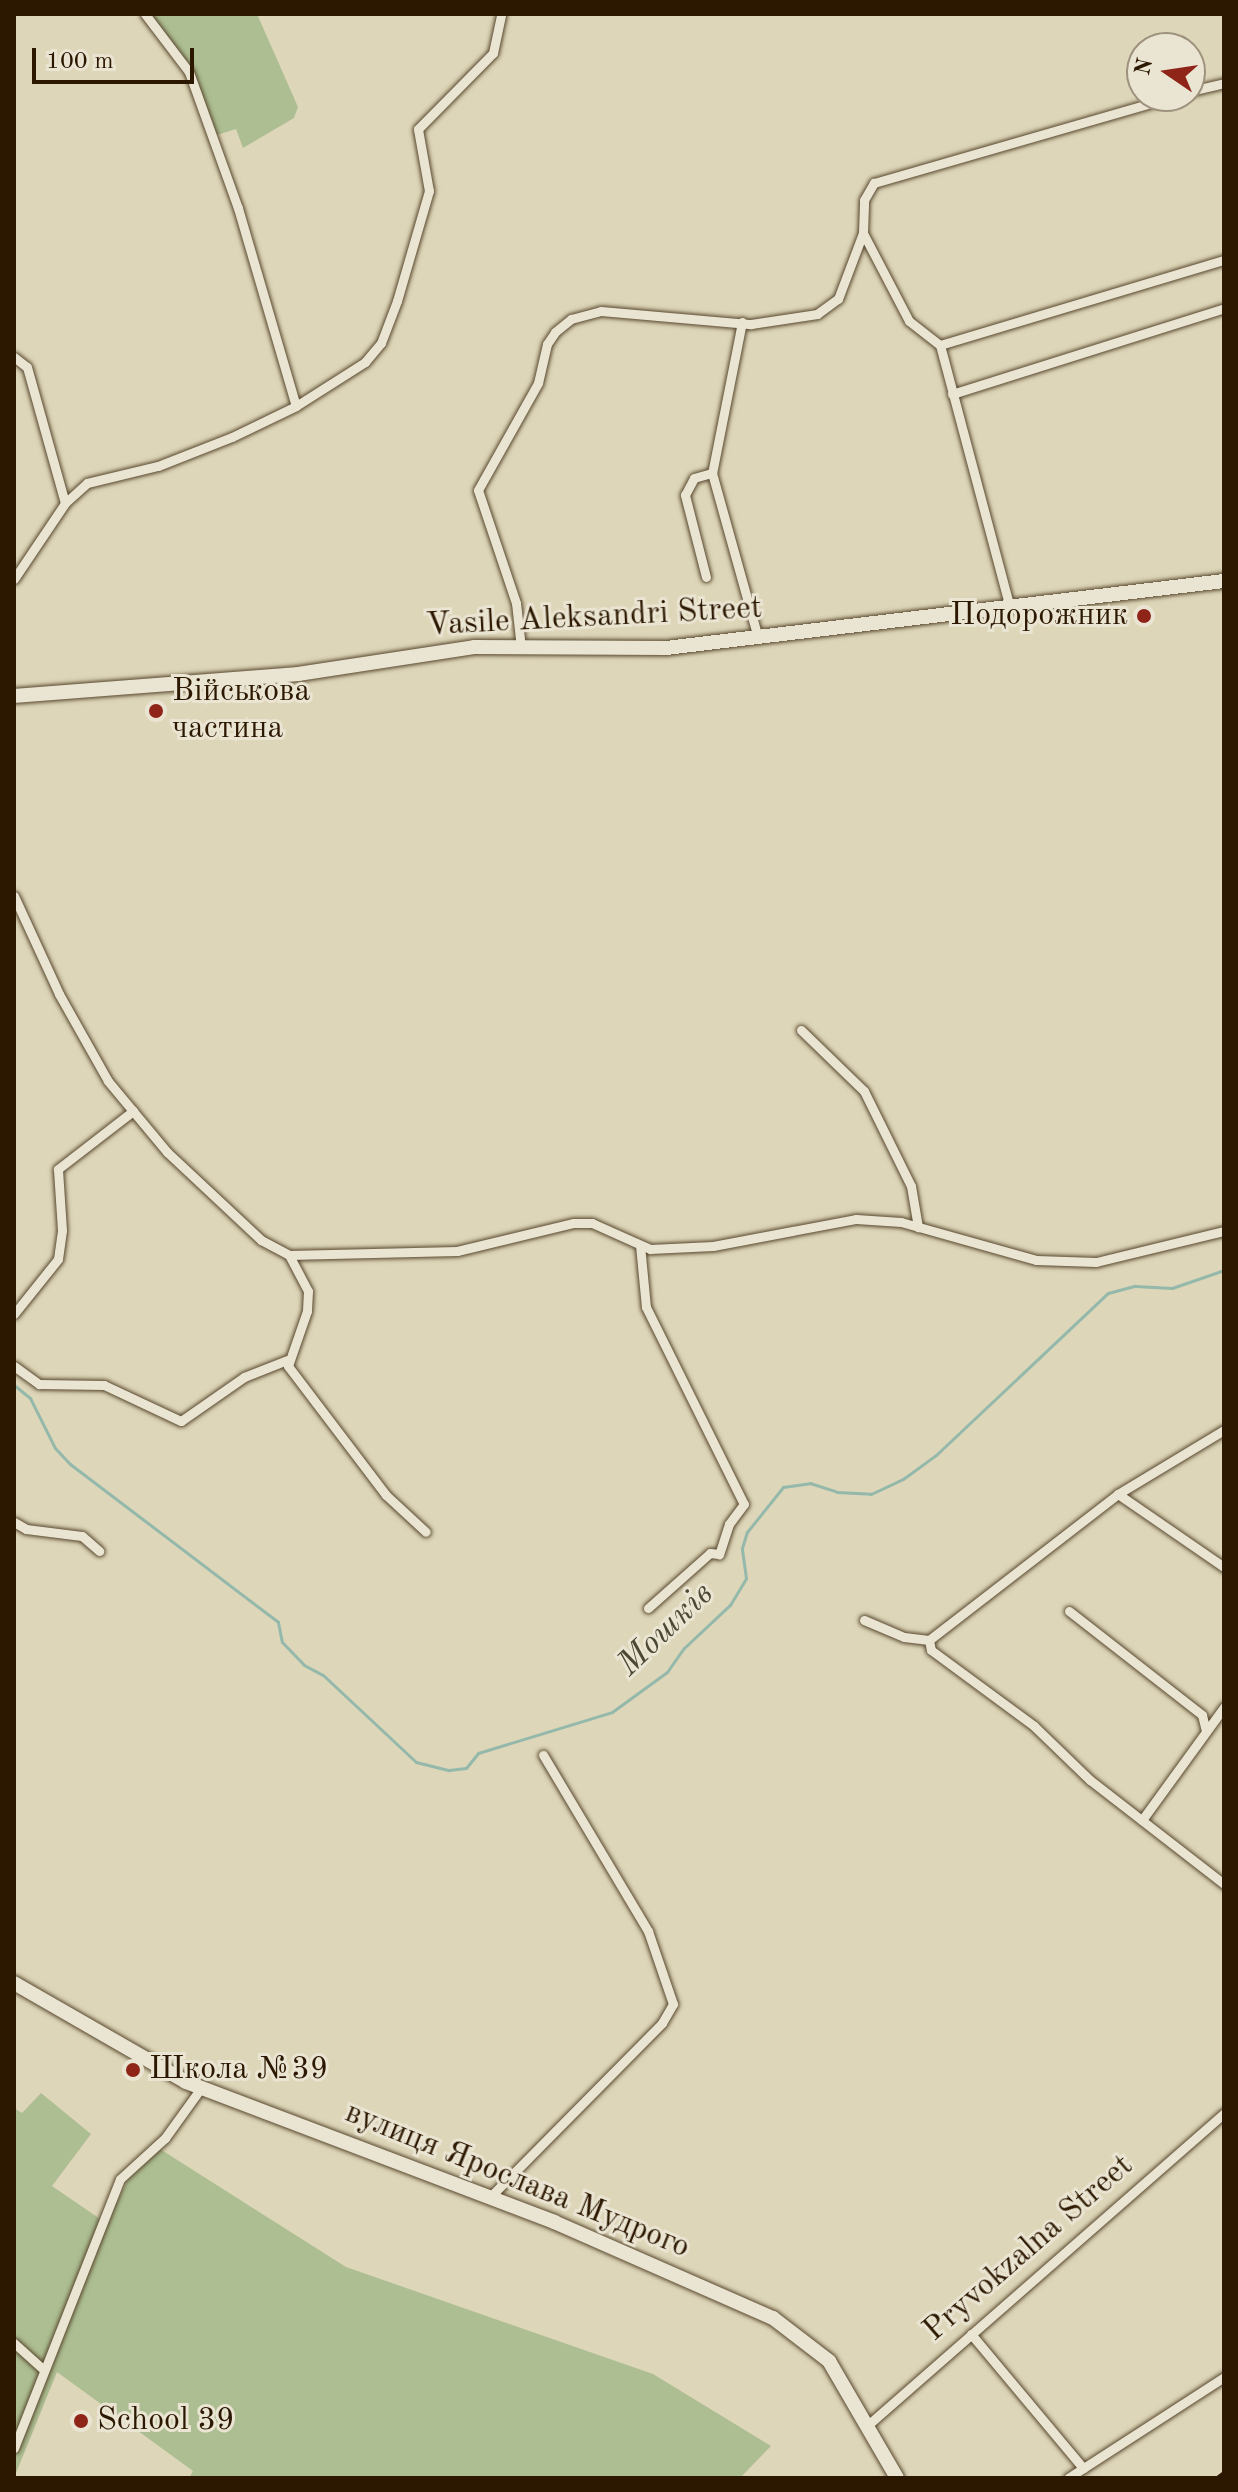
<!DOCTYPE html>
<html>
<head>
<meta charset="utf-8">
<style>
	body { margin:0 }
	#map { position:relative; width:1238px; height:2492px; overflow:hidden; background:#ded6b9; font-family:"Old Standard TT",serif }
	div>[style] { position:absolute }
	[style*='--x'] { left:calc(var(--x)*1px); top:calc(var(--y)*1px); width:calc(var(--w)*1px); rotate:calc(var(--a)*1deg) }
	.green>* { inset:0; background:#adbe92 }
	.stream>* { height:3px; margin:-1.5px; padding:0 1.5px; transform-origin:1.5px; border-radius:1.5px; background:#94b9ab }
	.roads { filter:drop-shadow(0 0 2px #58482e) drop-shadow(0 0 2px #58482e) }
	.street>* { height:9px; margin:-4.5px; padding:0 4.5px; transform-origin:4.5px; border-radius:4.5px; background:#eae4d2 }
	.secondary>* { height:14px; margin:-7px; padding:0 7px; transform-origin:7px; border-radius:7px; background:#eae4d2 }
	.rail>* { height:3px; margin-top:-1.5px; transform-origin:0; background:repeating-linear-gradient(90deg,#2c1800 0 14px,transparent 0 28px) }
	.dots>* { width:22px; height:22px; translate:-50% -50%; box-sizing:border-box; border:4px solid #eae4d2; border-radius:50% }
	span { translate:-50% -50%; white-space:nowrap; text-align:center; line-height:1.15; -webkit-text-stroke:6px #eae4d2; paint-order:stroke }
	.poi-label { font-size:32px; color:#2c1800 }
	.right { translate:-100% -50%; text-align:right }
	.left { translate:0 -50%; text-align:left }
	.street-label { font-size:32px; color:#2c1800 }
	.water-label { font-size:34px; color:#4b4833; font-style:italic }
	.frame { position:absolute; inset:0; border:16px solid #2c1800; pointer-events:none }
	.north { position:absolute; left:1126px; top:32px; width:80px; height:80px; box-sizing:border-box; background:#eae4d2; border:2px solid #9e927e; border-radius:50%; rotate:283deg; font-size:22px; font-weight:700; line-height:32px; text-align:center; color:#2c1800 }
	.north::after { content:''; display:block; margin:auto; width:28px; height:36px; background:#8f2418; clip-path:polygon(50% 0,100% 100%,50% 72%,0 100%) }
	.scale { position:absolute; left:32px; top:48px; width:162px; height:36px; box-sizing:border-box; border:4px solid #2c1800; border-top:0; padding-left:10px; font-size:24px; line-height:28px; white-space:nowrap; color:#2c1800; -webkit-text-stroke:6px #eae4d2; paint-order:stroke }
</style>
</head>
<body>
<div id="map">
	<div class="green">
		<i style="clip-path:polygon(151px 14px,257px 14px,298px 107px,294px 118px,243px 148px,236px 129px,217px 135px,193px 71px)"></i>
		<i style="clip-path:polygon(41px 2093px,91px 2134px,52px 2186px,106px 2223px,129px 2178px,160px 2149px,346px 2267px,653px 2374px,771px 2446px,740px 2478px,189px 2478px,193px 2471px,57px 2372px,14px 2478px,14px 2108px,22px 2113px)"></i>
	</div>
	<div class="stream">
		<i style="--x:14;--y:1385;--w:21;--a:39"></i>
		<i style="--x:30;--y:1398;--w:56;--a:63.4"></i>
		<i style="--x:55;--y:1448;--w:22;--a:47"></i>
		<i style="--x:70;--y:1464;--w:261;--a:37.2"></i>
		<i style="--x:278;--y:1622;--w:20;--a:79"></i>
		<i style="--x:282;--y:1642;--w:32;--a:46"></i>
		<i style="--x:304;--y:1665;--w:21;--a:28"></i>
		<i style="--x:323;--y:1675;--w:127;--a:43.1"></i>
		<i style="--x:416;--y:1762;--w:34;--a:14"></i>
		<i style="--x:449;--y:1770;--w:17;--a:-7"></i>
		<i style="--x:466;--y:1768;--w:19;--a:-51"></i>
		<i style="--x:478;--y:1753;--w:140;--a:-17"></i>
		<i style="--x:612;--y:1712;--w:68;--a:-36"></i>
		<i style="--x:667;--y:1672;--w:29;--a:-55"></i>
		<i style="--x:684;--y:1648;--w:63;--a:-43.1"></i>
		<i style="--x:730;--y:1605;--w:31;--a:-59"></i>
		<i style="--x:746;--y:1578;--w:30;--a:-98"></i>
		<i style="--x:742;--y:1548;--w:17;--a:-73"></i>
		<i style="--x:747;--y:1532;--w:58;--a:-51.3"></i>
		<i style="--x:783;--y:1487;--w:27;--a:-8"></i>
		<i style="--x:810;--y:1483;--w:28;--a:18"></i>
		<i style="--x:837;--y:1492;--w:34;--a:3"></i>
		<i style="--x:871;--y:1494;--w:35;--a:-25"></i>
		<i style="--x:903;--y:1479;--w:41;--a:-36"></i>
		<i style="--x:936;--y:1455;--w:236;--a:-43.3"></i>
		<i style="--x:1108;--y:1293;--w:28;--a:-15"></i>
		<i style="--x:1135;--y:1286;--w:37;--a:3"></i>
		<i style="--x:1172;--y:1288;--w:55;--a:-19.1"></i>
	</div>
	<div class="roads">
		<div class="street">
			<i style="--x:145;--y:14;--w:73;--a:52.8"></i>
			<i style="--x:189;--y:72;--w:145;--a:70.2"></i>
			<i style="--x:238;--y:208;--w:206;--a:73.7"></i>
			<i style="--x:1190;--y:91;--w:35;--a:-13"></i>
			<i style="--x:863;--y:233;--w:99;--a:62.4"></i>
			<i style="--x:909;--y:321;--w:39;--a:38"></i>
			<i style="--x:742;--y:322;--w:154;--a:101.2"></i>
			<i style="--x:712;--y:473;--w:171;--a:74.4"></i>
			<i style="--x:940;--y:345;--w:296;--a:-16.7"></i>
			<i style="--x:940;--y:345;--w:272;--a:75.1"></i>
			<i style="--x:14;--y:357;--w:16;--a:38"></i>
			<i style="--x:27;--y:367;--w:141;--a:74.4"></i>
			<i style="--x:952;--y:394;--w:285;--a:-17.5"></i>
			<i style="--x:706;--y:577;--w:85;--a:-104.4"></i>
			<i style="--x:685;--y:495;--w:19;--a:-62"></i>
			<i style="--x:694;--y:478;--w:19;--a:-16"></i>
			<i style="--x:14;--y:579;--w:92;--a:-56.1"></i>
			<i style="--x:65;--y:503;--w:30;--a:-42"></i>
			<i style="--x:87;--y:483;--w:73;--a:-13.5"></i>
			<i style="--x:158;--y:466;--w:79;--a:-21.4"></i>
			<i style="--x:232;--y:437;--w:71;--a:-25.8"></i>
			<i style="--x:296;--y:406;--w:82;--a:-32.5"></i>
			<i style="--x:365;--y:362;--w:25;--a:-50"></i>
			<i style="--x:381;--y:343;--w:45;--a:-69.1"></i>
			<i style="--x:397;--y:301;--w:115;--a:-73.8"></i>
			<i style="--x:429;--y:191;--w:63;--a:-100.1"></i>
			<i style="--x:418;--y:129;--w:107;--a:-45.4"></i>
			<i style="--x:493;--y:53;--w:40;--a:-78"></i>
			<i style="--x:521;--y:648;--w:45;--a:-96.3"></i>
			<i style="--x:516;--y:603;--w:119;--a:-108.6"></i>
			<i style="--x:478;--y:490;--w:123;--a:-60.7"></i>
			<i style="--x:538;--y:383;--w:40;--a:-77"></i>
			<i style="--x:547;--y:344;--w:14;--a:-56"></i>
			<i style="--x:555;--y:332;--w:21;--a:-39"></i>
			<i style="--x:571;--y:319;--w:31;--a:-15"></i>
			<i style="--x:601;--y:311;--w:151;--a:5"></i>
			<i style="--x:751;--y:324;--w:67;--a:-8.6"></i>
			<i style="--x:817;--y:314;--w:26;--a:-36"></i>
			<i style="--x:838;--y:299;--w:71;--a:-69.3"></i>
			<i style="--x:863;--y:233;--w:33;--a:-88"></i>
			<i style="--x:864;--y:200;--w:20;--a:-60"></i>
			<i style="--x:874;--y:183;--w:313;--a:-16.1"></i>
			<i style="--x:14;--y:896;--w:108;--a:65.3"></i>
			<i style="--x:59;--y:994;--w:100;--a:60.6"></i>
			<i style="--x:108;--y:1081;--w:92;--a:50.3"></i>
			<i style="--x:167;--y:1152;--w:129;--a:43.1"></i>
			<i style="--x:261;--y:1240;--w:32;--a:28"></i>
			<i style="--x:289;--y:1255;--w:168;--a:-1.4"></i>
			<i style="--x:457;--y:1251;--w:120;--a:-13.5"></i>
			<i style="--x:574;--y:1223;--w:18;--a:0"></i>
			<i style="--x:592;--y:1223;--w:64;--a:24.1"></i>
			<i style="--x:650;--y:1249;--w:63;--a:-2.7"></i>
			<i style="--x:713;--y:1246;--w:146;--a:-10.7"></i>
			<i style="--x:856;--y:1219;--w:45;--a:3.8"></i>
			<i style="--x:901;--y:1222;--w:140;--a:15.7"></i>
			<i style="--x:1036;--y:1260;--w:60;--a:1.9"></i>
			<i style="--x:1096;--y:1262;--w:132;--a:-13.6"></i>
			<i style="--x:801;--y:1030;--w:88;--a:44.1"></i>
			<i style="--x:864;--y:1091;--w:106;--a:63.7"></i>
			<i style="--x:911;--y:1186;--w:42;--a:80.3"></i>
			<i style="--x:640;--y:1245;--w:62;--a:84.5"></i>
			<i style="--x:646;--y:1307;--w:220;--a:63.6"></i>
			<i style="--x:744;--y:1504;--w:25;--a:127"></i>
			<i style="--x:729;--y:1524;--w:32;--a:108"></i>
			<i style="--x:719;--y:1554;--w:9;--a:-174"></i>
			<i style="--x:710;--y:1553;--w:83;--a:138.4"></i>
			<i style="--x:289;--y:1255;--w:41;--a:62.2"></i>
			<i style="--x:308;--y:1291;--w:20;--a:93"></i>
			<i style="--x:307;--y:1311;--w:58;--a:109.1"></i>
			<i style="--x:288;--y:1366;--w:162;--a:52.8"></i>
			<i style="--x:386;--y:1495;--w:54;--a:42.8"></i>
			<i style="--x:14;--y:1314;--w:70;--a:-51.3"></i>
			<i style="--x:58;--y:1259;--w:29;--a:-82"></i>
			<i style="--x:62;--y:1230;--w:61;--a:-93.8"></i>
			<i style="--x:58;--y:1169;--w:95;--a:-37.7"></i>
			<i style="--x:14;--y:1366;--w:31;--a:36"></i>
			<i style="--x:39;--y:1384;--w:65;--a:0.9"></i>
			<i style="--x:104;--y:1385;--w:85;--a:25.1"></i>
			<i style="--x:181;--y:1421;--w:77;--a:-34.9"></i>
			<i style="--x:244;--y:1377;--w:46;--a:-21.6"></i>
			<i style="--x:1224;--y:1430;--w:124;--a:148.9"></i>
			<i style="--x:1118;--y:1494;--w:239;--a:142.3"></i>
			<i style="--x:929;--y:1640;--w:10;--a:79"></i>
			<i style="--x:931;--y:1650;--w:128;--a:36.4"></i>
			<i style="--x:1034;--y:1726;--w:78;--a:44"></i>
			<i style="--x:1090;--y:1780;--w:170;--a:37.8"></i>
			<i style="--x:1118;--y:1494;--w:129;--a:34.6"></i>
			<i style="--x:14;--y:1522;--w:14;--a:30"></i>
			<i style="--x:26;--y:1529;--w:56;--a:7.1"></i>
			<i style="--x:82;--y:1536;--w:23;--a:41"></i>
			<i style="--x:1069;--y:1611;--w:169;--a:38"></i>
			<i style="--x:1202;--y:1715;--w:16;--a:76"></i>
			<i style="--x:864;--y:1620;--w:43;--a:23"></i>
			<i style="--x:904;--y:1637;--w:25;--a:7"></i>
			<i style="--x:1142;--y:1820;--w:140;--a:-54"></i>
			<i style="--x:489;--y:2198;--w:246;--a:-45.3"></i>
			<i style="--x:662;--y:2023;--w:22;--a:-60"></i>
			<i style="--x:673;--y:2004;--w:77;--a:-108.9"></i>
			<i style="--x:648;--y:1931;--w:205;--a:-120.8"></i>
			<i style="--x:971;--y:2334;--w:175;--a:50.1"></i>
			<i style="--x:14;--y:2343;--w:40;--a:42"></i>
			<i style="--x:869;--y:2424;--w:472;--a:-41.2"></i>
			<i style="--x:14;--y:2448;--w:289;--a:-68.5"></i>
			<i style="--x:120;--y:2179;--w:61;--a:-42.3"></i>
			<i style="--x:165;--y:2138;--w:62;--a:-54.2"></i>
			<i style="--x:1068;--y:2478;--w:186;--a:-32.9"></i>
		</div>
		<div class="secondary">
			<i style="--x:14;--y:696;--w:285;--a:-4.4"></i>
			<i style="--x:298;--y:674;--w:178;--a:-8.7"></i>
			<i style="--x:474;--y:647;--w:192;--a:0.3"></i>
			<i style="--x:666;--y:648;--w:562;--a:-6.85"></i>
			<i style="--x:14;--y:1983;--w:198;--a:29.9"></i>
			<i style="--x:186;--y:2082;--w:394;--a:20.8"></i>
			<i style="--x:554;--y:2222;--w:239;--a:23.7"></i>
			<i style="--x:773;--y:2318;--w:71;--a:37.5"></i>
			<i style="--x:829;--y:2361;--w:135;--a:59.8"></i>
		</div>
	</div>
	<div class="rail">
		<i style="--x:1216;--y:2478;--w:10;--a:-37"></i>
	</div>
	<div class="dots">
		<i style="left:1144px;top:616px;background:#8f2418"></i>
		<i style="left:156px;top:711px;background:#8f2418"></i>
		<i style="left:133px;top:2070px;background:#8f2418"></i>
		<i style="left:81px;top:2421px;background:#8f2418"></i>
	</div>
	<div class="poi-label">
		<span class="right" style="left:1128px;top:616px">Подорожник</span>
		<span class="left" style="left:172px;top:711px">Військова<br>частина</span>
		<span class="left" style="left:149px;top:2070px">Школа №39</span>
		<span class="left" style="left:97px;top:2421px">School 39</span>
	</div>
	<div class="street-label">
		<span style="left:594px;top:618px;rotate:-3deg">Vasile Aleksandri Street</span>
		<span style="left:517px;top:2181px;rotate:22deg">вулиця Ярослава Мудрого</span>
		<span style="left:1029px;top:2249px;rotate:-41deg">Pryvokzalna Street</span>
	</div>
	<div class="water-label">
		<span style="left:666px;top:1630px;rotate:-44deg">Мошків</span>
	</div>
	<div class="frame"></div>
	<div class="north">N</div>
	<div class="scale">100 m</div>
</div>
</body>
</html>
